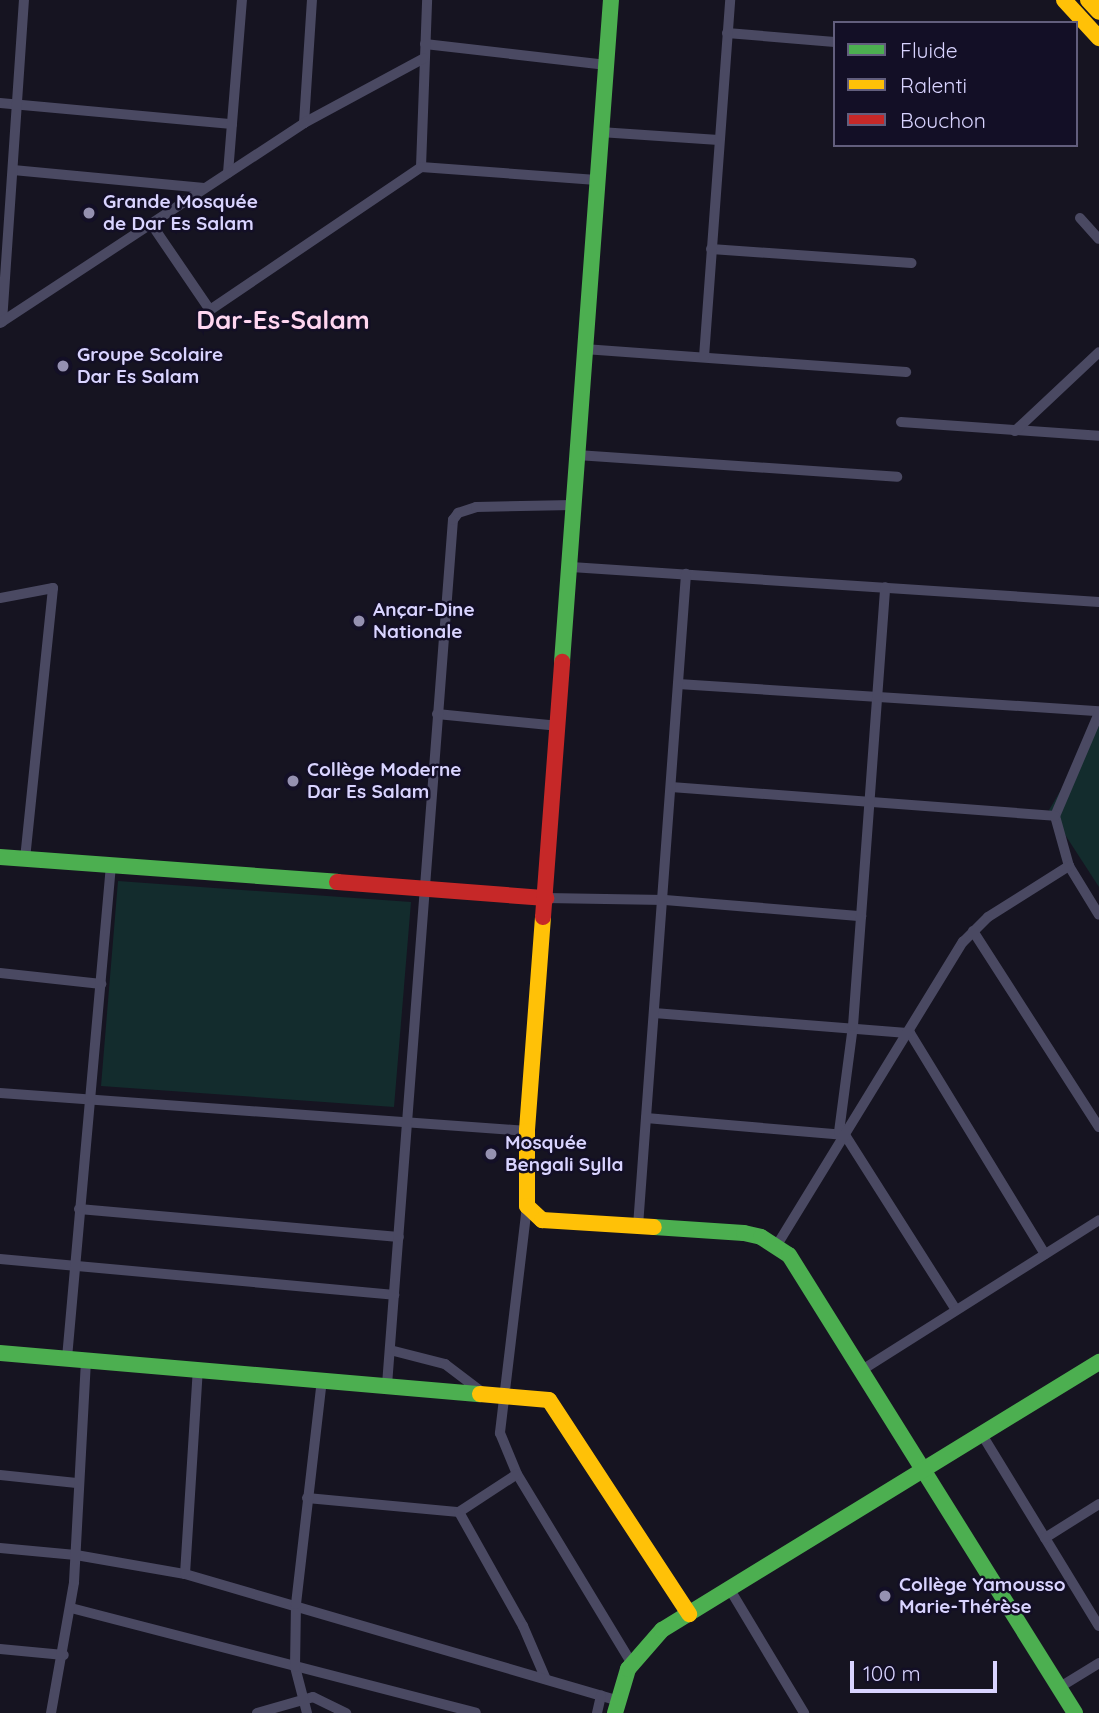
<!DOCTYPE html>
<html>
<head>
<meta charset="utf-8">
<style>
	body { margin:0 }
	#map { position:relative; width:1099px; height:1713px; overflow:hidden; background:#161421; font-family:Quicksand,sans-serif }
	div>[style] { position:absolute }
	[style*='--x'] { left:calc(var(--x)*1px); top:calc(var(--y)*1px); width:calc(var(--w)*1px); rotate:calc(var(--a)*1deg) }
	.green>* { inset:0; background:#132c2d }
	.street>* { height:10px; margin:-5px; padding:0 5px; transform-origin:5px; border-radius:5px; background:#4a4962 }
	.fast>* { height:16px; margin:-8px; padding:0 8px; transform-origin:8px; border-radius:8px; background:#4caf50 }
	.slow>* { height:16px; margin:-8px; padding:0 8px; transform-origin:8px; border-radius:8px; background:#ffc107 }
	.jam>* { height:16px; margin:-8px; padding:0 8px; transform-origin:8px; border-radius:8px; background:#c62828 }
	.dots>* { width:19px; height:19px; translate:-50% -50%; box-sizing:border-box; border:4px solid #130f26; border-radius:50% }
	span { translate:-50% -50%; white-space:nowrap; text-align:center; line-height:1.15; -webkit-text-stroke:5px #130f26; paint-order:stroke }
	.poi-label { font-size:19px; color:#d9d4ff; font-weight:700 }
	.left { translate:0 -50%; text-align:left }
	.district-label { font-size:26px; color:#ffd6f0; font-weight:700 }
	.legend { position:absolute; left:833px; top:21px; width:245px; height:126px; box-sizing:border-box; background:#130f26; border:2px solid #625e7d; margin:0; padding:9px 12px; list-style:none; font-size:21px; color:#d9d4ff }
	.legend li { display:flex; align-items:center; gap:14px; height:35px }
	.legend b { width:35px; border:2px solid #625e7d }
	.scale { position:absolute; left:850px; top:1661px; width:147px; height:32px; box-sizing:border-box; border:4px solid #d9d4ff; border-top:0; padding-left:9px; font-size:21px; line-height:24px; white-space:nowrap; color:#d9d4ff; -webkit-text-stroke:5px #130f26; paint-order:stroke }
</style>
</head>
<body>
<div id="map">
	<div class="green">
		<i style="clip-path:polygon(1099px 726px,1099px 887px,1049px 810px)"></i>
		<i style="clip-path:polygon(118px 881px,411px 902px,394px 1107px,101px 1086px)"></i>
	</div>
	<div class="street">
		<i style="--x:727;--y:33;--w:108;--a:4.8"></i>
		<i style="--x:425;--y:44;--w:183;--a:6.6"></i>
		<i style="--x:0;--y:103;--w:233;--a:5.2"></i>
		<i style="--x:304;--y:123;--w:123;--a:-86.3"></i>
		<i style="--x:600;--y:132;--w:119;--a:3.8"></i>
		<i style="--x:421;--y:167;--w:167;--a:-87.9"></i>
		<i style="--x:13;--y:170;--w:192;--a:5.4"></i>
		<i style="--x:228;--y:173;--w:174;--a:-85.4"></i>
		<i style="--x:1080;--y:218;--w:28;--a:48"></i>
		<i style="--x:152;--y:225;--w:103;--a:55.7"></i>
		<i style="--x:210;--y:310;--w:255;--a:-34.1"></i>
		<i style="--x:421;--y:167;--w:176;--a:4.2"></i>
		<i style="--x:711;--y:249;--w:201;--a:4"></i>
		<i style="--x:2;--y:322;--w:323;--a:-86.1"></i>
		<i style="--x:0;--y:323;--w:364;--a:-33.3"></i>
		<i style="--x:304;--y:123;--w:136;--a:-28.4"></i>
		<i style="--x:584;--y:349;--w:323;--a:4.1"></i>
		<i style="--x:704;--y:357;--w:358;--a:-85.8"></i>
		<i style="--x:901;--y:422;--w:198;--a:4"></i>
		<i style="--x:1015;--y:431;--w:115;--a:-43.2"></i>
		<i style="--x:577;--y:455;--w:321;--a:3.9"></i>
		<i style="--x:571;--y:567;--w:529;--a:3.79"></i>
		<i style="--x:0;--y:598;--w:54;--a:-10.7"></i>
		<i style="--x:53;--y:588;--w:272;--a:95.9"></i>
		<i style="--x:678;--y:684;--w:422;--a:3.7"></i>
		<i style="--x:1099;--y:713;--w:112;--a:113.1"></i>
		<i style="--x:1055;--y:816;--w:52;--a:74.4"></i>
		<i style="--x:1069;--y:866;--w:57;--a:58.5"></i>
		<i style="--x:437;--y:714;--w:123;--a:5.6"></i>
		<i style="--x:671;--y:787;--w:385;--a:4.3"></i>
		<i style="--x:546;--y:898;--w:119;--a:1"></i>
		<i style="--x:665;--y:900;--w:197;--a:4.7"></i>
		<i style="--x:973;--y:931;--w:233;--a:57.3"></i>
		<i style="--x:0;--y:973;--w:102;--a:6.2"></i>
		<i style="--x:654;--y:1013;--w:257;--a:4.5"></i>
		<i style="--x:910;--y:1033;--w:259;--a:58.6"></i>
		<i style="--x:0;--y:1093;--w:528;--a:4.12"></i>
		<i style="--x:646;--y:1118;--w:200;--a:4.9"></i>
		<i style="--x:845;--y:1135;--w:207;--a:57.6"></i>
		<i style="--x:839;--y:1132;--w:107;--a:-82.5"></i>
		<i style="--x:853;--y:1026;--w:440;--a:-85.8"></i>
		<i style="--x:527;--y:1206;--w:229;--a:96.8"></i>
		<i style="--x:500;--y:1433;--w:44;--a:67.5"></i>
		<i style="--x:517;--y:1474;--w:222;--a:58.8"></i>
		<i style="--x:79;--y:1209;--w:321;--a:5"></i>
		<i style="--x:638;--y:1226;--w:654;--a:-85.79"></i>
		<i style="--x:777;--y:1245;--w:356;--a:-58.5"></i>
		<i style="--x:963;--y:942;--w:35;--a:-45"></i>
		<i style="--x:988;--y:917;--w:96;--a:-32.2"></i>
		<i style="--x:0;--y:1259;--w:396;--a:5.2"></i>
		<i style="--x:390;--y:1350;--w:57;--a:14.3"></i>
		<i style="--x:445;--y:1364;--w:48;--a:37.3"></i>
		<i style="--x:67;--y:1358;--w:492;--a:-84.9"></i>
		<i style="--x:862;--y:1370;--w:280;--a:-32.3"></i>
		<i style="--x:387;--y:1385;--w:868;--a:-85.64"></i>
		<i style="--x:453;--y:520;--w:9;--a:-54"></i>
		<i style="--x:458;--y:513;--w:19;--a:-18"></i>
		<i style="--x:476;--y:507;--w:97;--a:-1.2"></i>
		<i style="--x:981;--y:1433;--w:226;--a:58.6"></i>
		<i style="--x:0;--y:1475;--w:77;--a:5.9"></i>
		<i style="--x:307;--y:1498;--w:153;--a:5.3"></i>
		<i style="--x:459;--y:1512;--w:69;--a:-33.2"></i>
		<i style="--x:459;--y:1512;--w:131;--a:60.7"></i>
		<i style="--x:523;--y:1626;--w:56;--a:66.7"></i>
		<i style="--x:1045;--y:1538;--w:64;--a:-32.2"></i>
		<i style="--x:0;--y:1548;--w:76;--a:5.3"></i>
		<i style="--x:76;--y:1555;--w:111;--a:9.9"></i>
		<i style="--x:185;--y:1574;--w:451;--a:16.3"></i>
		<i style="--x:185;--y:1574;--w:205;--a:-86.4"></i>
		<i style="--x:729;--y:1588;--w:146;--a:59"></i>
		<i style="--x:71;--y:1608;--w:418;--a:14.5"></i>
		<i style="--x:0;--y:1649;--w:64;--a:5.4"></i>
		<i style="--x:1060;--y:1687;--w:46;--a:-31.6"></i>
		<i style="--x:51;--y:1713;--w:133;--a:-80"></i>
		<i style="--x:74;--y:1582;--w:222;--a:-86.9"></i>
		<i style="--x:257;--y:1713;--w:58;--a:-15.9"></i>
		<i style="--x:313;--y:1697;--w:37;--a:26"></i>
		<i style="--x:307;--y:1713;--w:48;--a:-104.6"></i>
		<i style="--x:295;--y:1667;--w:63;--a:-89.1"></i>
		<i style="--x:296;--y:1604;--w:226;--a:-83.4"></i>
		<i style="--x:597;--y:1713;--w:18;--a:-77"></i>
	</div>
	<div class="fast">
		<i style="--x:562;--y:662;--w:664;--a:-85.77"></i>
		<i style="--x:0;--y:857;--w:338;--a:4.2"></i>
		<i style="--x:654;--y:1227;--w:90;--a:3.8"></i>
		<i style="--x:744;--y:1233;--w:17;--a:13"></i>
		<i style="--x:761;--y:1237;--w:33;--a:33"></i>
		<i style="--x:789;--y:1255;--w:540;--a:58.02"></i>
		<i style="--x:0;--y:1353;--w:482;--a:4.9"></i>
		<i style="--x:615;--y:1713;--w:46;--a:-73.5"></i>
		<i style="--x:628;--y:1669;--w:52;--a:-48.9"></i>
		<i style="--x:662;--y:1630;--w:513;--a:-31.52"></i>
	</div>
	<div class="slow">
		<i style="--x:1064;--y:0;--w:52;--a:47.4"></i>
		<i style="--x:1088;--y:0;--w:16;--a:47"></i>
		<i style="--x:543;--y:917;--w:215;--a:94.3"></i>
		<i style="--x:527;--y:1131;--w:75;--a:90"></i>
		<i style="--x:527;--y:1206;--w:21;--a:43"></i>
		<i style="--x:542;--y:1220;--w:112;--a:3.6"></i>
		<i style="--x:480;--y:1394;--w:69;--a:5"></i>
		<i style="--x:549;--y:1400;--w:256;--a:56.8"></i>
	</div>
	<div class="jam">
		<i style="--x:337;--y:882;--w:210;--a:4.4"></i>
		<i style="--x:543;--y:917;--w:256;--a:-85.7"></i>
	</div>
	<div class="dots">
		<i style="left:89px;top:213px;background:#9591b1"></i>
		<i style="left:63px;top:366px;background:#9591b1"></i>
		<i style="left:359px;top:621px;background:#9591b1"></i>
		<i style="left:293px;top:781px;background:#9591b1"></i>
		<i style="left:491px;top:1154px;background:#9591b1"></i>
		<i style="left:885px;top:1596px;background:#9591b1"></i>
	</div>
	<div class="poi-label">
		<span class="left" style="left:103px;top:213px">Grande Mosquée<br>de Dar Es Salam</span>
		<span class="left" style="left:77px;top:366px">Groupe Scolaire<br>Dar Es Salam</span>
		<span class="left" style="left:373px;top:621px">Ançar-Dine<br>Nationale</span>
		<span class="left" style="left:307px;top:781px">Collège Moderne<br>Dar Es Salam</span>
		<span class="left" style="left:505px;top:1154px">Mosquée<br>Bengali Sylla</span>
		<span class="left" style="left:899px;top:1596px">Collège Yamousso<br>Marie-Thérèse</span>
	</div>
	<div class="district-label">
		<span style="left:283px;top:320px">Dar-Es-Salam</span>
	</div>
	<ul class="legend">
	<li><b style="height:9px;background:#4caf50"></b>Fluide</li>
	<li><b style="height:9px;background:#ffc107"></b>Ralenti</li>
	<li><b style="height:9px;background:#c62828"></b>Bouchon</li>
	</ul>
	<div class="scale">100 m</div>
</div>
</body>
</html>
